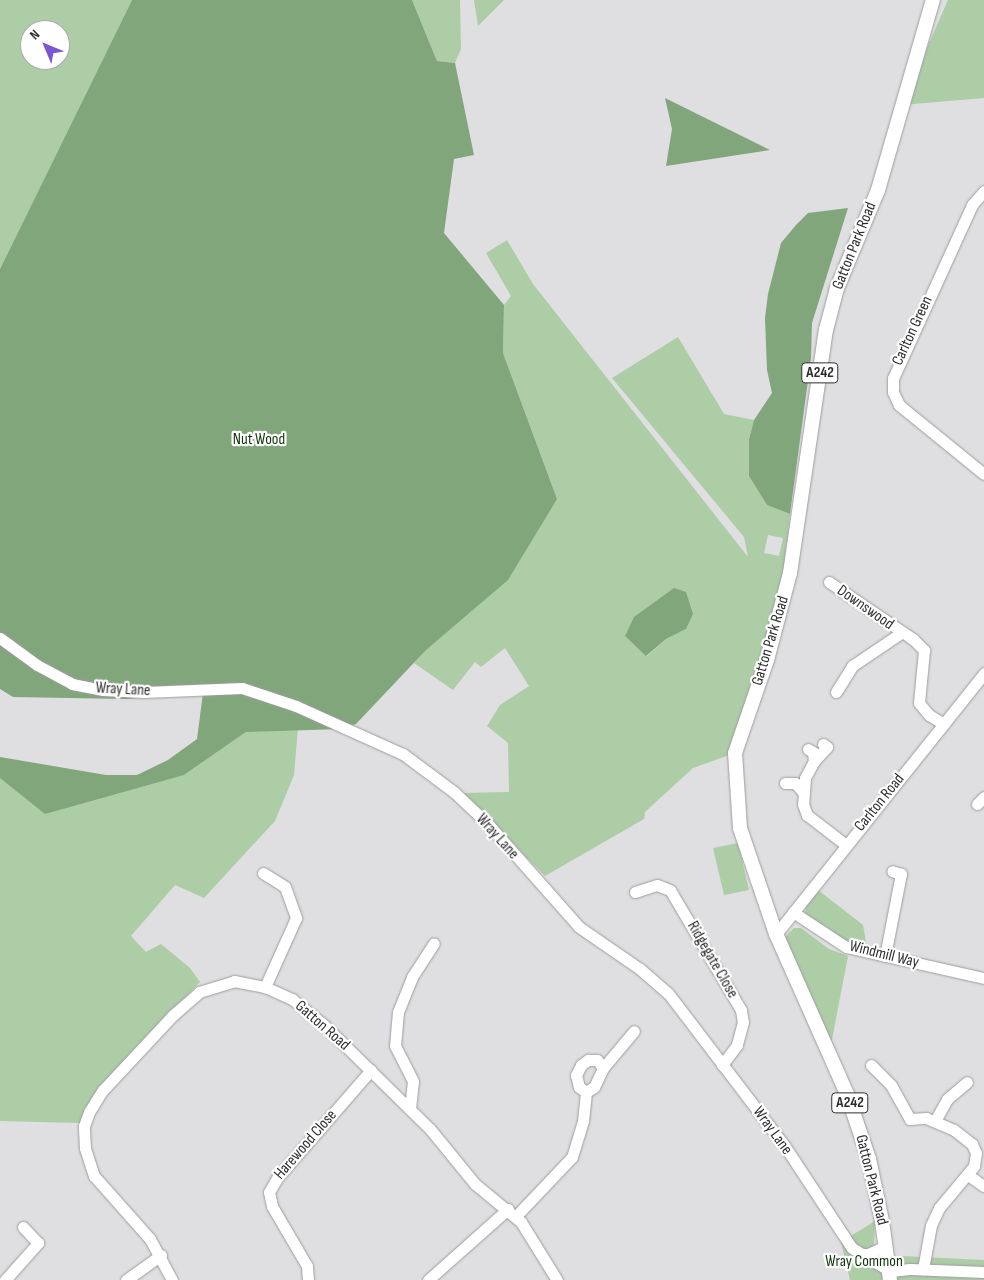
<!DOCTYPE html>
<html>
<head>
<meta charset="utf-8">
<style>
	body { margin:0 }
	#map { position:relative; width:984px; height:1280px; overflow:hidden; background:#dfdee0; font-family:"Sofia Sans Condensed",sans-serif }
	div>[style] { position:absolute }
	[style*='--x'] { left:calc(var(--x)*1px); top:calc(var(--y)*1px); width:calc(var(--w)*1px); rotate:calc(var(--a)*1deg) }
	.green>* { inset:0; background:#adcda7 }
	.forest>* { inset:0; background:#82a67c }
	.roads { filter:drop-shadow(0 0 1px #9e9c9f) drop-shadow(0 0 1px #9e9c9f) }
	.minor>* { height:11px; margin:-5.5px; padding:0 5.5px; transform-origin:5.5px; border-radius:5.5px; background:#fff }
	.major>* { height:14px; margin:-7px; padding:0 7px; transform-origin:7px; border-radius:7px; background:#fff }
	span { translate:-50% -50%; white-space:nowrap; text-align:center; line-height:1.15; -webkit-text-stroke:4.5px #fff; paint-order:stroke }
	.shield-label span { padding:1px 4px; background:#fff; border:1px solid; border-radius:4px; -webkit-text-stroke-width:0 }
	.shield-label { font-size:15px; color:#2f2e2f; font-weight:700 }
	.street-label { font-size:16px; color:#2f2e2f }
	.park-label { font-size:16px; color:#0f3509 }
	.north { position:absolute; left:20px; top:20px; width:50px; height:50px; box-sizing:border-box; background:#fff; border:1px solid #acabac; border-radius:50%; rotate:315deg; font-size:14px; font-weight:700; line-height:20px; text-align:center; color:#2f2e2f }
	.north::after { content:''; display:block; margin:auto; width:18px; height:22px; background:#7c56d0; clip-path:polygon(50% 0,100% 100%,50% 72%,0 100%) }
</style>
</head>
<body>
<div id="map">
	<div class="green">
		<i style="clip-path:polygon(evenodd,0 0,132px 0,0 269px,0 0,30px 30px,60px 30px,60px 60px,30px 60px,30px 30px)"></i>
		<i style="clip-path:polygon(412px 0,460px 0,461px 49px,455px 63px,437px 61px)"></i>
		<i style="clip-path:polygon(474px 0,504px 0,478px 26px)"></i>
		<i style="clip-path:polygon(948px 0,984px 0,984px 98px,902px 105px)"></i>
		<i style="clip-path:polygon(evenodd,507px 240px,533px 284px,748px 557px,744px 537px,612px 378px,678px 337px,724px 414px,754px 420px,749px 439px,749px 476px,767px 505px,790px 514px,782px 585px,735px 753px,693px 768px,645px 812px,644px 819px,545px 876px,462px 793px,509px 792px,508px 743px,487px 726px,500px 705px,529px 686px,505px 648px,481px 667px,475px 662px,453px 690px,414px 663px,557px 499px,503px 353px,504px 305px,511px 296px,486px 253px,507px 240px,768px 535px,783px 538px,779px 556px,764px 553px,768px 535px,507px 240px,686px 629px,666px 639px,647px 656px,625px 636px,686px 629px)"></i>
		<i style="clip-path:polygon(298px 728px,294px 775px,275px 821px,204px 898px,175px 885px,131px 936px,146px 952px,161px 944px,190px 968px,200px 982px,107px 1079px,80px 1123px,0 1121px,0 778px,184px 775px,246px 732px)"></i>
		<i style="clip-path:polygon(738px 843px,749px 890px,724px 895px,713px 848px)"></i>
		<i style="clip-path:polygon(818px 890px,863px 925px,867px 947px,840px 939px,805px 914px,806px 904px)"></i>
		<i style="clip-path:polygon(794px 928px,801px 928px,829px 949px,848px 956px,830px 1050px,784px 938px)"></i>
		<i style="clip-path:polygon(875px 1221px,874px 1245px,881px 1255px,984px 1260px,984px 1280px,850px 1280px,841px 1242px)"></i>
	</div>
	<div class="forest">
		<i style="clip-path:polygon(132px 0,412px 0,437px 61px,455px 63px,474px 155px,454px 159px,444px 233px,504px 305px,503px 353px,557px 499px,508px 580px,426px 650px,356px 724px,340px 729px,246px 732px,184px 775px,45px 814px,0 778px,0 757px,106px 775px,137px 775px,168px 760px,197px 739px,203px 693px,126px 699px,13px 697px,0 689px,0 269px)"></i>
		<i style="clip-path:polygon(665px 98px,770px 150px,666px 166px,672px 129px)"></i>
		<i style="clip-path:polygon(848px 208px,812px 323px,811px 358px,790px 514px,767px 505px,749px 476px,749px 439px,754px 420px,772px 393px,767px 370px,765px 318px,768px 294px,781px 243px,796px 225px,808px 213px)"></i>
		<i style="clip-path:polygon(674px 588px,686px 592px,693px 614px,686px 629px,666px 639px,646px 656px,625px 636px,634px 617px)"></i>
	</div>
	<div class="roads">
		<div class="minor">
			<i style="--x:984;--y:191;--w:18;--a:131"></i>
			<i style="--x:972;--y:205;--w:190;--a:114.5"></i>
			<i style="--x:893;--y:378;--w:14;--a:90"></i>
			<i style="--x:893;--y:392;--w:14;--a:65"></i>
			<i style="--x:899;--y:405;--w:109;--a:39.1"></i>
			<i style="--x:829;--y:582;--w:102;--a:34.2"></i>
			<i style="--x:913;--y:639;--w:16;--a:45"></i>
			<i style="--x:924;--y:650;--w:53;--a:95.4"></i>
			<i style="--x:919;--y:703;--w:16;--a:50"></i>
			<i style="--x:929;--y:715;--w:17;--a:31"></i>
			<i style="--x:0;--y:638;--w:46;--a:36.1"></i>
			<i style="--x:37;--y:665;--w:40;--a:28"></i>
			<i style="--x:72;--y:684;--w:32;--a:11"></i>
			<i style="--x:103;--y:690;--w:41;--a:2.8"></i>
			<i style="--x:144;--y:692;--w:98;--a:-2.3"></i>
			<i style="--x:242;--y:688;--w:57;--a:18.4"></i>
			<i style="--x:296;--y:706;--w:117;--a:24.2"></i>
			<i style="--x:403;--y:754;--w:64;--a:36.7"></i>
			<i style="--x:454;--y:792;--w:47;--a:43.3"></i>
			<i style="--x:488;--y:824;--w:137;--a:48.5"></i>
			<i style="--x:579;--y:927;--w:74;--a:34.5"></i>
			<i style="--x:640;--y:969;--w:37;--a:41"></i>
			<i style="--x:668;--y:993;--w:191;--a:52.7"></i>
			<i style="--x:784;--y:1145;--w:123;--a:56.6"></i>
			<i style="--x:852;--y:1248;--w:44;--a:31.2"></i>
			<i style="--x:890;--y:1271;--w:20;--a:-6"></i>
			<i style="--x:910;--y:1269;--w:74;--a:2.3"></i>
			<i style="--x:836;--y:692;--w:31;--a:-58"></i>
			<i style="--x:852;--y:666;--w:59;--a:-34"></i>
			<i style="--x:823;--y:744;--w:5;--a:37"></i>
			<i style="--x:827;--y:747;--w:19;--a:133"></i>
			<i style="--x:814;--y:761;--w:19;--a:118"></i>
			<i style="--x:805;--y:778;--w:26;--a:94"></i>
			<i style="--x:803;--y:804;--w:12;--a:70"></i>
			<i style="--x:807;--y:815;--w:49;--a:37.6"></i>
			<i style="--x:808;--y:749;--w:6;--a:31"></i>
			<i style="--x:813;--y:752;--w:9;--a:84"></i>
			<i style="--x:785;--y:783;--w:10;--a:0"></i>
			<i style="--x:795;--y:783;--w:12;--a:48"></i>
			<i style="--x:977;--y:804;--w:10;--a:-45"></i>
			<i style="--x:263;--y:873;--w:26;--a:32"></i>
			<i style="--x:285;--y:887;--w:33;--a:70"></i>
			<i style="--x:296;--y:918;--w:76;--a:114.2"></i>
			<i style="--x:635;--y:892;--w:23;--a:-18"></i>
			<i style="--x:657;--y:885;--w:14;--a:21"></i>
			<i style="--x:670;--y:890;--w:139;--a:59.4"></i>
			<i style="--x:741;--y:1010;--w:12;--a:81"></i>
			<i style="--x:743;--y:1022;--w:24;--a:105"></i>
			<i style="--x:737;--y:1045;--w:25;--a:127"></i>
			<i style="--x:793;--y:912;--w:64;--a:33.4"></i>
			<i style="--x:846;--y:947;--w:141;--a:12.7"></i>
			<i style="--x:776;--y:934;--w:334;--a:-51.4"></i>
			<i style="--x:885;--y:956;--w:84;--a:-79"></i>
			<i style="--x:901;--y:874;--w:9;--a:-162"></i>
			<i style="--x:588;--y:1060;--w:9;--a:0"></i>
			<i style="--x:597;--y:1060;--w:10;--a:53"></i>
			<i style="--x:603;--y:1068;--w:21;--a:115"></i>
			<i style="--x:594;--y:1087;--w:9;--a:148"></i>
			<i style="--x:586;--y:1092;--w:9;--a:-144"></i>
			<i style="--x:579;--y:1087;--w:12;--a:-104"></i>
			<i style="--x:576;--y:1075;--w:11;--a:-63"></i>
			<i style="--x:581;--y:1065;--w:9;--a:-36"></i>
			<i style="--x:871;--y:1065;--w:28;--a:45"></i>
			<i style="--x:891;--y:1085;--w:39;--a:61"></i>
			<i style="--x:910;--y:1119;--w:16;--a:-4"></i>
			<i style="--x:926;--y:1118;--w:30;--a:23"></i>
			<i style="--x:954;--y:1130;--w:23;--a:38"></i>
			<i style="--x:972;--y:1144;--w:10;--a:66"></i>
			<i style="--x:976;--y:1153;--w:13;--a:99"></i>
			<i style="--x:974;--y:1166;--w:55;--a:129.8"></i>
			<i style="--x:939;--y:1208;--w:19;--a:115"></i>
			<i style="--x:931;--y:1225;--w:45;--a:100.3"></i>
			<i style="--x:603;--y:1068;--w:48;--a:-50"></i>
			<i style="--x:410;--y:1109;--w:28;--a:-84"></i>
			<i style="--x:413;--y:1081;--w:39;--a:-117"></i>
			<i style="--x:395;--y:1046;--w:34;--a:-85"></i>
			<i style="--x:398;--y:1012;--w:38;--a:-68"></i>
			<i style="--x:412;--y:977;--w:40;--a:-57.1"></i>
			<i style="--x:935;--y:1121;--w:25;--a:-61"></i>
			<i style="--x:947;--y:1099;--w:26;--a:-40"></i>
			<i style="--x:968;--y:1175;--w:19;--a:35"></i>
			<i style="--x:516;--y:1216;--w:81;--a:-46.5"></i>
			<i style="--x:572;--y:1157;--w:38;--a:-73"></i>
			<i style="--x:583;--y:1121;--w:29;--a:-84"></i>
			<i style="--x:860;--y:1254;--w:8;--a:0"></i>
			<i style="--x:868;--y:1254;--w:20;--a:-24"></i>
			<i style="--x:5;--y:1280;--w:50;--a:-48.3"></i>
			<i style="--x:38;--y:1243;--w:22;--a:-133"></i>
			<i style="--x:126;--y:1280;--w:43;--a:-35.5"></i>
			<i style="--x:172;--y:1280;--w:47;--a:-118.2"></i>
			<i style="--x:150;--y:1239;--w:84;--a:-131.6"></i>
			<i style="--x:94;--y:1176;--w:29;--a:-108"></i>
			<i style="--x:85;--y:1148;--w:22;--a:-93"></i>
			<i style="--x:84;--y:1126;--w:15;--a:-70"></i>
			<i style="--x:89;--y:1112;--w:26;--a:-58"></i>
			<i style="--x:103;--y:1090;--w:103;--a:-47"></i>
			<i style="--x:173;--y:1015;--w:35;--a:-41"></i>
			<i style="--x:199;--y:992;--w:37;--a:-17"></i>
			<i style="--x:234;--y:981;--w:32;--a:11"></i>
			<i style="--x:265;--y:987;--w:30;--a:24"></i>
			<i style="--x:292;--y:999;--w:38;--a:39"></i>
			<i style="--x:322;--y:1023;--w:151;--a:44.5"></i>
			<i style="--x:430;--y:1129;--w:71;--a:50.7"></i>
			<i style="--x:475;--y:1184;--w:60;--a:39.6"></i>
			<i style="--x:521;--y:1222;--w:68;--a:58.2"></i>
			<i style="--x:308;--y:1280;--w:14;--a:-94"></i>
			<i style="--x:307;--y:1266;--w:69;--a:-120.3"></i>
			<i style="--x:272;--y:1206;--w:14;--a:-102"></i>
			<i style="--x:269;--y:1192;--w:16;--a:-60"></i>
			<i style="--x:277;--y:1178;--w:143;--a:-49"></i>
			<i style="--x:428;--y:1280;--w:107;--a:-41.6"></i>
		</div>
		<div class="major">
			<i style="--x:890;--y:1280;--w:60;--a:-97.7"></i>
			<i style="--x:882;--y:1221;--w:63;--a:-101.8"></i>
			<i style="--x:869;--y:1159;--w:69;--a:-108.7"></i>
			<i style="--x:847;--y:1094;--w:175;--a:-113.9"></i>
			<i style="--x:776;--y:934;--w:112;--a:-108.8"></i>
			<i style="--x:740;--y:828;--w:75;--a:-93.8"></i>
			<i style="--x:735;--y:753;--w:98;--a:-71"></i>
			<i style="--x:767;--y:660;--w:90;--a:-75.2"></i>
			<i style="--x:790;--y:573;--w:246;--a:-81.6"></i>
			<i style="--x:826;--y:330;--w:43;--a:-75.3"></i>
			<i style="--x:837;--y:288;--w:106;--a:-67.3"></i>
			<i style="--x:878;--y:190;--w:198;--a:-73.9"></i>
		</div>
	</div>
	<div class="shield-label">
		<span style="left:820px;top:373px">A242</span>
		<span style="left:850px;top:1103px">A242</span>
	</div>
	<div class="street-label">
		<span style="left:855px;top:246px;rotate:-68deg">Gatton Park Road</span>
		<span style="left:913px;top:331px;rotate:-65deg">Carlton Green</span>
		<span style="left:865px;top:608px;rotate:35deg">Downswood</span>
		<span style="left:771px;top:641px;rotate:-73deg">Gatton Park Road</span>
		<span style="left:123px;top:690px;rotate:3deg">Wray Lane</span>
		<span style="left:880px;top:803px;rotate:-51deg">Carlton Road</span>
		<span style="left:497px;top:837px;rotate:48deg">Wray Lane</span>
		<span style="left:884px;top:955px;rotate:14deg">Windmill Way</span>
		<span style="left:712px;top:960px;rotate:60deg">Ridgegate Close</span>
		<span style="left:322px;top:1026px;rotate:41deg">Gatton Road</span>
		<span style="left:772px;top:1131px;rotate:54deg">Wray Lane</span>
		<span style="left:306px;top:1145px;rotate:-49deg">Harewood Close</span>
		<span style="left:871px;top:1180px;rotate:76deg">Gatton Park Road</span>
	</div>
	<div class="park-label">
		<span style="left:259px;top:440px">Nut Wood</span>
		<span style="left:864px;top:1262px">Wray Common</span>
	</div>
	<div class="north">N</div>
</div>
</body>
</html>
